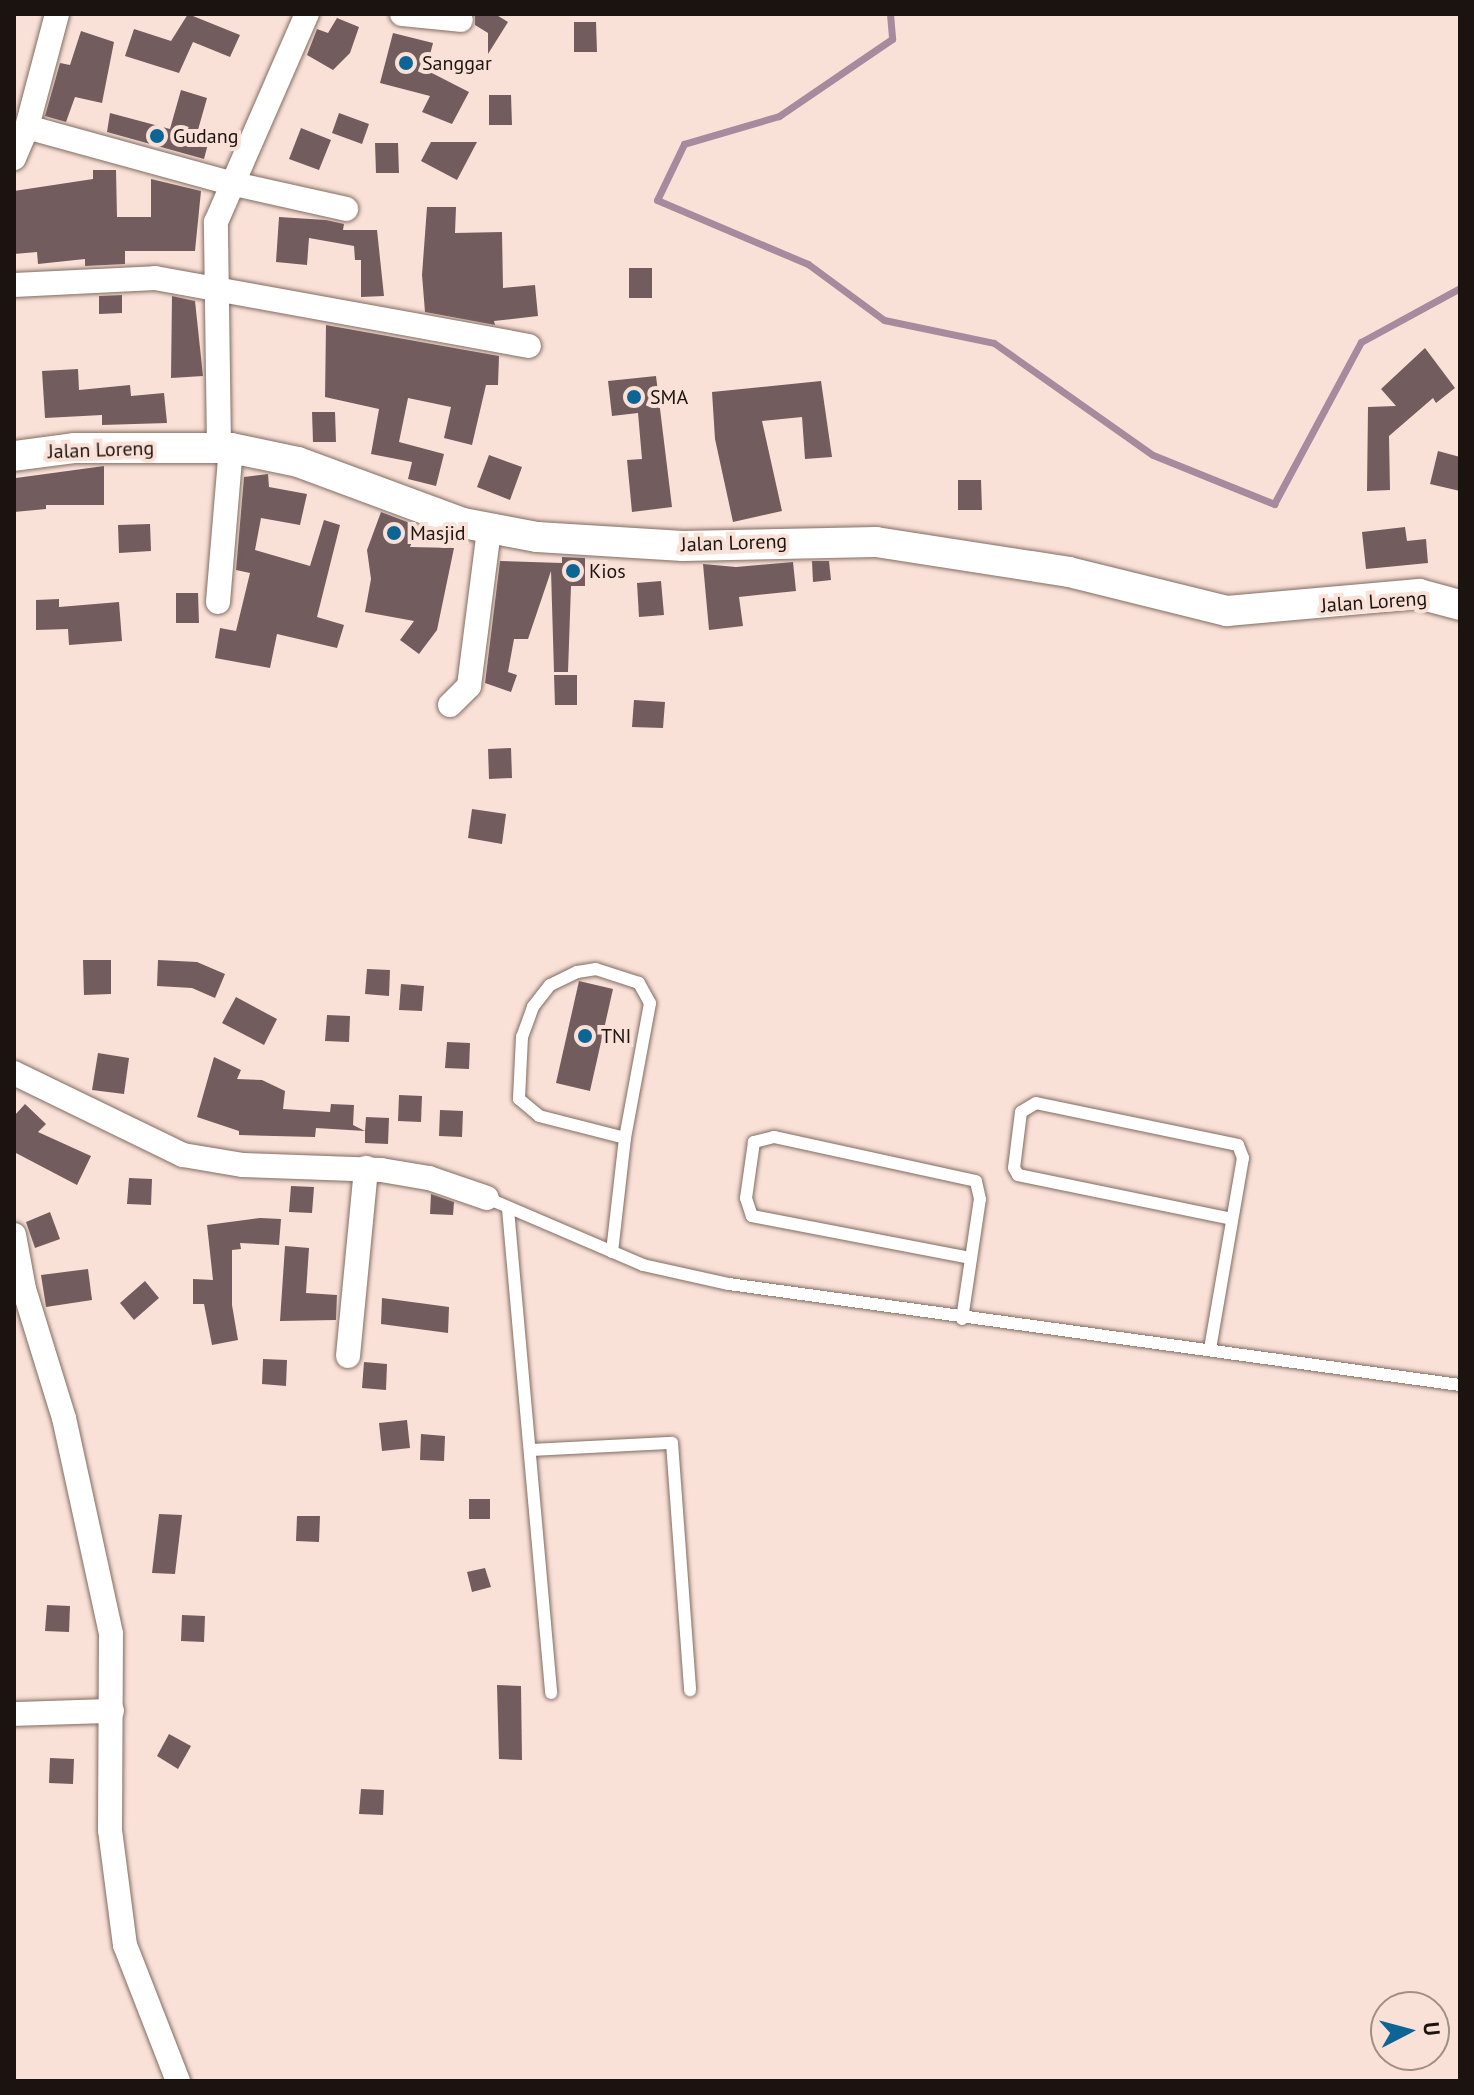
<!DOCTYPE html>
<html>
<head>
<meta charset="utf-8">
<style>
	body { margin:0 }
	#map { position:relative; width:1474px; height:2095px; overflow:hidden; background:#fae1d7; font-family:"PT Sans",sans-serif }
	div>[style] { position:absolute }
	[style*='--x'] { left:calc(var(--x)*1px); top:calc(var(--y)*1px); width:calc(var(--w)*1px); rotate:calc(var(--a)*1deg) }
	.stream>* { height:7px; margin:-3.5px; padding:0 3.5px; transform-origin:3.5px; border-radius:3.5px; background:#a78a9d }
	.building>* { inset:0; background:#735c5e }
	.roads { filter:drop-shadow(0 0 2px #816c63) drop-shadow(0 0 2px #816c63) }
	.service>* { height:12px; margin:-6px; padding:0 6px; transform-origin:6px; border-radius:6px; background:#fff }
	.minor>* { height:24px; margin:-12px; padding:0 12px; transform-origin:12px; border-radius:12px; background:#fff }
	.tertiary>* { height:30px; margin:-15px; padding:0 15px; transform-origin:15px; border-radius:15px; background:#fff }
	.dots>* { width:22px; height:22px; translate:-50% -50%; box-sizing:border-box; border:4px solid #fae1d7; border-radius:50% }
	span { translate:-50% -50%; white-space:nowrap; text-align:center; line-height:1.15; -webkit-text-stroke:8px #fae1d7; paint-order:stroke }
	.poi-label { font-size:20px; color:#1b130f }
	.left { translate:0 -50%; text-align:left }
	.street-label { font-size:20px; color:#1b130f }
	.frame { position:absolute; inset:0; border:16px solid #1b130f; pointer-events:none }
	.north { position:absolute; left:1370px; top:1991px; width:80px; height:80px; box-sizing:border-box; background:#fae1d7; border:2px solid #a18f87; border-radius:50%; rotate:84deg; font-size:22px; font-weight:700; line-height:32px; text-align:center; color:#1b130f }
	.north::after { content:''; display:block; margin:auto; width:28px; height:36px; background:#0d6595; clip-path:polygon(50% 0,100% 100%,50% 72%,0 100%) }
</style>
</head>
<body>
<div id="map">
	<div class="stream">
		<i style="--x:890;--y:14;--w:25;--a:85"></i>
		<i style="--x:892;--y:39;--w:137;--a:145.7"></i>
		<i style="--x:779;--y:116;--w:99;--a:163.6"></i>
		<i style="--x:684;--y:144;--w:62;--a:115.7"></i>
		<i style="--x:657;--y:200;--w:164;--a:23"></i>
		<i style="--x:808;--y:264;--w:94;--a:36.4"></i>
		<i style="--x:884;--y:320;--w:112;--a:11.8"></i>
		<i style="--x:994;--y:343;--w:194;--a:35.2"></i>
		<i style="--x:1153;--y:455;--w:131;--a:22"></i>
		<i style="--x:1274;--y:504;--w:184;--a:-61.8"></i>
		<i style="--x:1361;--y:342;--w:113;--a:-28.6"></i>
	</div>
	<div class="building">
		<i style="clip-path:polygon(188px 14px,240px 35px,230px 57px,193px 42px,179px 73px,125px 56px,134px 29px,171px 41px)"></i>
		<i style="clip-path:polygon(475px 14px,495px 14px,508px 22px,488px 54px,488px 33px,475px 25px)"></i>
		<i style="clip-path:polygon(337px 18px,359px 27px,350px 53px,333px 70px,307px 55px,317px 29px,328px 33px)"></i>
		<i style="clip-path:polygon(574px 22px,596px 22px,597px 52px,574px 52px)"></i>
		<i style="clip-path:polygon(81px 31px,114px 42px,102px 103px,75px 97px,66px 122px,45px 116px,60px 63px,70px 65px)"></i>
		<i style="clip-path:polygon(393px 33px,433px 43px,426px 70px,469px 92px,452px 124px,422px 112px,430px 96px,380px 83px)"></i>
		<i style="clip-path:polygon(181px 90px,207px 98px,196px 137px,209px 140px,204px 159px,107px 132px,110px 113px,170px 129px)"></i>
		<i style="clip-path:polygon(489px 95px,511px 95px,512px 125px,489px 125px)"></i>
		<i style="clip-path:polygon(339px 113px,369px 124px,362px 144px,332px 133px)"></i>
		<i style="clip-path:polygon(301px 128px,331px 140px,319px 170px,289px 159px)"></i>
		<i style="clip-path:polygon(431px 142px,477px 142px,457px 180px,421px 161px)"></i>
		<i style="clip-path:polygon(375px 143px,398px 143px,399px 173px,376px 173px)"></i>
		<i style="clip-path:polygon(93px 170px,116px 170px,117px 217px,151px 217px,151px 179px,201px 191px,195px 251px,125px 251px,125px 264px,85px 266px,85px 259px,38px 264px,37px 252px,14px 254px,14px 191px,93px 179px)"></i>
		<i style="clip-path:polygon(427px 207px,456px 207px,455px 233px,502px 232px,503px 288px,535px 285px,538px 316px,494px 321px,495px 325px,425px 312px,422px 275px)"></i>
		<i style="clip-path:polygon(279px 217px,326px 220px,344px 224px,343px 230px,377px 230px,384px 296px,361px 297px,361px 260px,355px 260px,354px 246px,309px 238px,307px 265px,276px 262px)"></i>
		<i style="clip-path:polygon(629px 268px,652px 268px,652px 298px,629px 298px)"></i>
		<i style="clip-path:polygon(122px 295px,122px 313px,99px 314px,99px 296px)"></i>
		<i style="clip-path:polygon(172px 296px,195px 301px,203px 376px,171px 378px)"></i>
		<i style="clip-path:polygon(326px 325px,499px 356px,498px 385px,486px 385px,472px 445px,444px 438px,451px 407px,408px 398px,399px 442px,444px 454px,436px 486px,408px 479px,412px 462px,371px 454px,379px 409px,325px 397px)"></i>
		<i style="clip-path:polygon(1425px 348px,1455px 388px,1436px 403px,1433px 398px,1389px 436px,1390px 490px,1367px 491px,1368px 407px,1396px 406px,1381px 389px)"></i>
		<i style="clip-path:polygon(78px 369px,79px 390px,130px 385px,131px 396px,164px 393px,167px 423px,102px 425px,102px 415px,45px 418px,42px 371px)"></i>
		<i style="clip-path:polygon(656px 376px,672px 507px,632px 512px,627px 460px,642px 459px,638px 413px,612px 416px,608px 381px)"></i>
		<i style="clip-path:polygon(821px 381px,832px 457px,805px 459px,802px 417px,762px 421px,782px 511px,733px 522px,715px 439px,712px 392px)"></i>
		<i style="clip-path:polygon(312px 412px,335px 412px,336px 442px,313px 442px)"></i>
		<i style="clip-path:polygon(1438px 451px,1460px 457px,1460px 491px,1430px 484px)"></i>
		<i style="clip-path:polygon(489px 455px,522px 467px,510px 500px,477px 487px)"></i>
		<i style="clip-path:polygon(104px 466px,104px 505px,46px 505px,46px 509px,14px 512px,16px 478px)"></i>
		<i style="clip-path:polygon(268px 474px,269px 487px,307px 494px,300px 525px,261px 518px,255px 550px,310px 566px,324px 520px,340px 525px,317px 617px,344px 625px,337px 648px,277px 634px,270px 668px,215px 658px,220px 628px,236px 631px,250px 573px,236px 570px,244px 477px)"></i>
		<i style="clip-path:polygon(958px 480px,981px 480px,982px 510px,958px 510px)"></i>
		<i style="clip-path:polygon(381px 512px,418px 526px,410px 547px,454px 548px,437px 630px,419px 654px,400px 640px,414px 621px,365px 612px,371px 579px,367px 550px)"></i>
		<i style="clip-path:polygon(150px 524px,151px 551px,119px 553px,118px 525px)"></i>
		<i style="clip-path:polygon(1405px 527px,1407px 541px,1426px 539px,1428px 563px,1366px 569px,1362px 532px)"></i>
		<i style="clip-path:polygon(562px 557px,585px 558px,585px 586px,571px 586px,568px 672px,554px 672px,551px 571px,528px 639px,514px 639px,508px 672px,517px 675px,511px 692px,485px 683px,500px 561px,562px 563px)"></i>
		<i style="clip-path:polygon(812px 561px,829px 561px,831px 580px,813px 582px)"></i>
		<i style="clip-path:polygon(793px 562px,796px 591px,739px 597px,743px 626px,709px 630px,703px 564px,736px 567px)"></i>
		<i style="clip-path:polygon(661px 581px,664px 615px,639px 617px,637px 583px)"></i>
		<i style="clip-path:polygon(176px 593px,198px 593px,199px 623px,176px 623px)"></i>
		<i style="clip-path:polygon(59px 599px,59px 607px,119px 602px,122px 641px,69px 645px,68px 629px,36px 630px,36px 600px)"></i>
		<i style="clip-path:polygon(554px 675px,577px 675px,577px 705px,555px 705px)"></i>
		<i style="clip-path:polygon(634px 700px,665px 702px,663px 728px,632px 727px)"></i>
		<i style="clip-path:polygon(511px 748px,512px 778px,489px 779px,488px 749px)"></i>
		<i style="clip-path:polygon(472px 809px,506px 814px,502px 844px,468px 838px)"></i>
		<i style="clip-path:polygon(83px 960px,111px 960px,111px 994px,84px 995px)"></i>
		<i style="clip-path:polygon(158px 960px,197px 962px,225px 974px,215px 998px,192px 988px,157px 986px)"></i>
		<i style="clip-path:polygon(367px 969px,390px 970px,389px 996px,365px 994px)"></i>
		<i style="clip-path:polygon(579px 981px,613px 989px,590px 1091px,556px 1083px)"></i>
		<i style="clip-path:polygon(401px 984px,424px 986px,422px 1011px,399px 1010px)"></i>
		<i style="clip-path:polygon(236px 997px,277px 1019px,264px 1045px,222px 1023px)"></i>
		<i style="clip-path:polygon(327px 1015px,350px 1016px,349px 1042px,325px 1041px)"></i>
		<i style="clip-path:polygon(447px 1042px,470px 1043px,469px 1069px,445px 1068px)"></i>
		<i style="clip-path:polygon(98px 1053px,129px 1058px,124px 1094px,92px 1090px)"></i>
		<i style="clip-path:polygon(214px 1057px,241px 1070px,237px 1079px,262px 1080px,285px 1091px,283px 1109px,330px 1112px,331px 1104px,354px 1105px,353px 1125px,365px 1131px,366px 1117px,389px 1118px,388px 1144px,365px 1143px,365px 1131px,316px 1128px,315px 1137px,239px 1135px,239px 1131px,197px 1117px)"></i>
		<i style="clip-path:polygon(399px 1095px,422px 1096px,421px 1122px,398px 1121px)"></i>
		<i style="clip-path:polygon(25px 1104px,46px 1124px,38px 1132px,91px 1156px,77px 1185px,14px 1152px,14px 1116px)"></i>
		<i style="clip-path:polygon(440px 1110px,463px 1111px,462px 1137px,439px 1136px)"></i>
		<i style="clip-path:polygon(129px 1178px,152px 1179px,151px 1205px,127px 1204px)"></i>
		<i style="clip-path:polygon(291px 1186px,314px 1187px,312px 1213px,289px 1212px)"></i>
		<i style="clip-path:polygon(431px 1194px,454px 1202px,453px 1215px,430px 1214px)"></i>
		<i style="clip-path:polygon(50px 1212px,60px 1239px,35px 1248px,26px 1222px)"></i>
		<i style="clip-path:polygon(260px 1218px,281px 1219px,279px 1245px,240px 1243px,241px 1249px,232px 1250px,232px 1305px,238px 1340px,212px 1345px,204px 1304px,193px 1304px,193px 1279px,213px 1280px,207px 1225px)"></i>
		<i style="clip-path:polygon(285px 1246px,309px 1248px,306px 1293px,337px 1295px,336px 1320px,280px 1321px)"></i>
		<i style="clip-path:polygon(88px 1269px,92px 1300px,46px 1307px,41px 1275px)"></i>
		<i style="clip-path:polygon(145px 1281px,159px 1298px,134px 1320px,120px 1303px)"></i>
		<i style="clip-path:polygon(382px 1298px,449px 1307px,448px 1333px,381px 1324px)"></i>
		<i style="clip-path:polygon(263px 1359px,287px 1360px,286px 1386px,262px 1384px)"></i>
		<i style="clip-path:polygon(364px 1362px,387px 1364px,386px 1390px,362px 1388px)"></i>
		<i style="clip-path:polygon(407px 1420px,410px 1448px,382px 1451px,379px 1423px)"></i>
		<i style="clip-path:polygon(421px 1434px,445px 1436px,444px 1461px,420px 1460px)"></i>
		<i style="clip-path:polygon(469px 1499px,490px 1499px,490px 1519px,469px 1519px)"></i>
		<i style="clip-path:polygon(159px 1514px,182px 1515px,175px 1574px,152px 1573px)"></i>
		<i style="clip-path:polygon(297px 1516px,320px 1516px,319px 1542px,296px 1541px)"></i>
		<i style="clip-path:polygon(485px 1568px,491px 1587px,472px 1592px,467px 1572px)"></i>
		<i style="clip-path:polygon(47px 1605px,70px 1606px,69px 1632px,45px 1631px)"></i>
		<i style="clip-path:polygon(182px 1615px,205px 1616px,204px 1642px,181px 1641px)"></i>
		<i style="clip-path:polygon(497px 1685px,521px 1686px,522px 1760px,499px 1759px)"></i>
		<i style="clip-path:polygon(169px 1734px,191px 1746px,178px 1769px,157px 1756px)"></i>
		<i style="clip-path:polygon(50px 1758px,74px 1759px,73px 1784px,49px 1783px)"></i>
		<i style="clip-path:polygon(361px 1789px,384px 1790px,383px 1815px,359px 1814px)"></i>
	</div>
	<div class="roads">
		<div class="service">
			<i style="--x:487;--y:1198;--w:170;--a:23.2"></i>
			<i style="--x:643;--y:1265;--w:88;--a:12.5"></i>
			<i style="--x:729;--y:1284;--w:738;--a:7.87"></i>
			<i style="--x:508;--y:1209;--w:486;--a:84.9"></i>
			<i style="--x:612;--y:1252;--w:115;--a:-83.5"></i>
			<i style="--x:625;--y:1138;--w:137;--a:-79.5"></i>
			<i style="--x:650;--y:1003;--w:23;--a:-119"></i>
			<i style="--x:639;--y:983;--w:45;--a:-162"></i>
			<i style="--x:596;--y:969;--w:19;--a:171"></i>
			<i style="--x:577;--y:972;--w:30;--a:154"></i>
			<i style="--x:550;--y:985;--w:28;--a:128"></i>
			<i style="--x:533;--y:1007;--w:32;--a:110"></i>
			<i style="--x:522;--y:1037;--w:62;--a:92.8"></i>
			<i style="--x:519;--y:1099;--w:26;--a:40"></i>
			<i style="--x:539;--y:1116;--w:89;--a:14.3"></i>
			<i style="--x:962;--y:1319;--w:121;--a:-81.5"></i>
			<i style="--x:980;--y:1199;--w:18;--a:-103"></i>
			<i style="--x:976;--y:1181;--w:207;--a:-167.7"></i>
			<i style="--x:774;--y:1137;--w:21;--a:166"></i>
			<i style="--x:754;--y:1142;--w:57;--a:98.1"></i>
			<i style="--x:746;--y:1198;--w:19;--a:72"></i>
			<i style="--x:752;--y:1216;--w:223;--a:10.9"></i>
			<i style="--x:1210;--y:1349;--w:194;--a:-80.2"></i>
			<i style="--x:1243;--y:1158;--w:14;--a:-111"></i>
			<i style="--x:1238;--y:1145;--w:206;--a:-168.3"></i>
			<i style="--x:1036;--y:1103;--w:17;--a:149"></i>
			<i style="--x:1021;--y:1112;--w:56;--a:97.1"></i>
			<i style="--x:1014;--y:1168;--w:8;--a:60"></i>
			<i style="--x:1018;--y:1175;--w:218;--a:11.6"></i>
			<i style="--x:532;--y:1450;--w:140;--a:-2.9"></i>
			<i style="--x:672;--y:1443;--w:248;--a:85.8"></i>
		</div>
		<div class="minor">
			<i style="--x:402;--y:14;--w:59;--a:5.8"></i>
			<i style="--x:27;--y:127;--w:117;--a:-75.1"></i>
			<i style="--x:14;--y:158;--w:34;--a:-67"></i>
			<i style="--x:27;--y:127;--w:211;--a:15.4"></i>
			<i style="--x:230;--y:183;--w:119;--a:12.6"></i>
			<i style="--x:14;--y:285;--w:141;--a:-2.8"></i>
			<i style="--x:155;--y:278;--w:380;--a:10.3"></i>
			<i style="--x:219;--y:447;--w:225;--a:-90.8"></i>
			<i style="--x:216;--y:222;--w:227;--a:-66.4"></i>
			<i style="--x:218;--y:602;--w:155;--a:-85.2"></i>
			<i style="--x:450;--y:705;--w:27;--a:-45"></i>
			<i style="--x:469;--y:686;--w:157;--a:-82.7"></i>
			<i style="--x:14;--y:1073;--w:188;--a:25.9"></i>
			<i style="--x:183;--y:1155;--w:61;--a:9.5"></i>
			<i style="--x:243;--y:1165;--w:138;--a:2.1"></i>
			<i style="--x:381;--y:1170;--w:49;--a:9.5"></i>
			<i style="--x:429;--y:1178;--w:61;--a:19"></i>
			<i style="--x:14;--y:1235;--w:55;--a:79.5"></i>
			<i style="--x:24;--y:1289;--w:135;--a:72.8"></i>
			<i style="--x:64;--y:1418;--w:221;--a:77.7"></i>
			<i style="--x:111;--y:1634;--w:196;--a:90.3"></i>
			<i style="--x:110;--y:1830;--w:116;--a:82.6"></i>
			<i style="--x:125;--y:1945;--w:146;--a:68.7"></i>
			<i style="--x:348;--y:1356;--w:189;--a:-84.5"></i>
			<i style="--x:14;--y:1714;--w:98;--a:-1.8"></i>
		</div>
		<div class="tertiary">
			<i style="--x:14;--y:456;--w:62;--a:-7.5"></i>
			<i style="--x:75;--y:448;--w:156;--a:0"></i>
			<i style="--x:231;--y:448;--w:68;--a:11.8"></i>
			<i style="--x:298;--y:462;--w:176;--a:20.3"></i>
			<i style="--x:463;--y:523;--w:75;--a:10.7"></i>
			<i style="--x:537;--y:537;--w:146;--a:3.5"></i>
			<i style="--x:683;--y:546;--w:193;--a:-1.2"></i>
			<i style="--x:876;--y:542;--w:195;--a:8.8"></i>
			<i style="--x:1069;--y:572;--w:163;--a:13.9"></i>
			<i style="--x:1227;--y:611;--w:193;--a:-5.1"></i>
			<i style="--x:1419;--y:594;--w:42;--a:15"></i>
		</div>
	</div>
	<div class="dots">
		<i style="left:406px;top:63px;background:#0d6595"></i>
		<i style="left:157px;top:136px;background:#0d6595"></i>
		<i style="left:634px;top:397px;background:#0d6595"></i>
		<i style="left:394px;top:533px;background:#0d6595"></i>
		<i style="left:573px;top:571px;background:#0d6595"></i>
		<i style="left:585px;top:1036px;background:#0d6595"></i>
	</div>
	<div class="poi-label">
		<span class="left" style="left:422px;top:63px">Sanggar</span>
		<span class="left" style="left:173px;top:136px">Gudang</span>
		<span class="left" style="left:650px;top:397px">SMA</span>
		<span class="left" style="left:410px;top:533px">Masjid</span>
		<span class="left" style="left:589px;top:571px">Kios</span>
		<span class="left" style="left:601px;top:1036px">TNI</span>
	</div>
	<div class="street-label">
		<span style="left:101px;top:450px;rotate:-2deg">Jalan Loreng</span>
		<span style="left:734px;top:543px;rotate:-2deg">Jalan Loreng</span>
		<span style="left:1374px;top:602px;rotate:-4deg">Jalan Loreng</span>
	</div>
	<div class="frame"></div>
	<div class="north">U</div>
</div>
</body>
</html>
